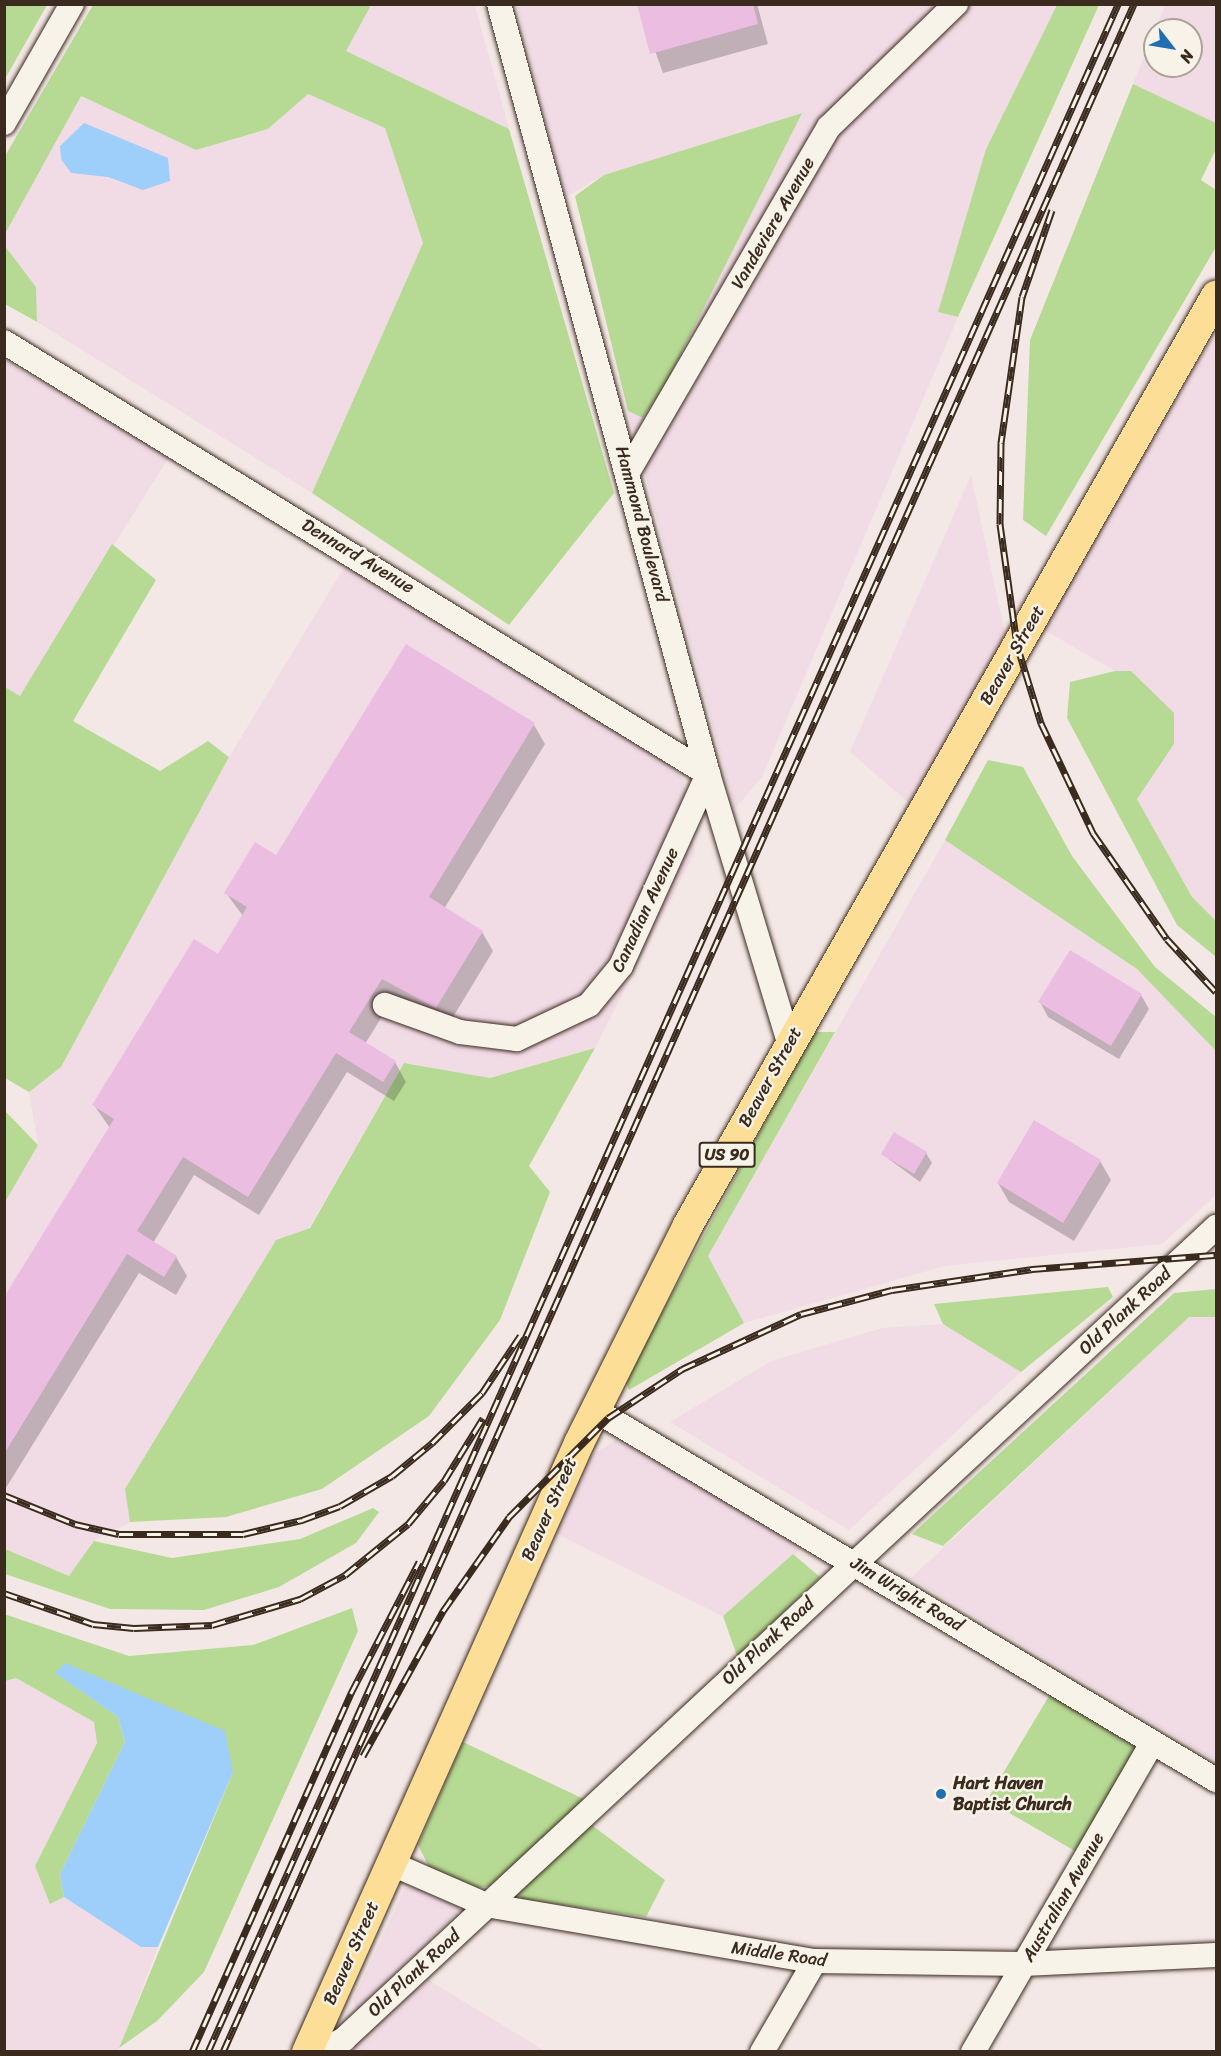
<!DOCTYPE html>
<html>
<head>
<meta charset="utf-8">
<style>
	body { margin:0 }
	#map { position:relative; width:1221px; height:2056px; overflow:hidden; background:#f4e8e7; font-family:Sriracha,sans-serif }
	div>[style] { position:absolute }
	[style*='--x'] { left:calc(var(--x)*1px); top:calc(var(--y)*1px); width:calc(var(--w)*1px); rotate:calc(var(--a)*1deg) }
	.built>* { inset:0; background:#f1dbe5 }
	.green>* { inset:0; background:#b6da94 }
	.water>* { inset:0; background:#9ecefa }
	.shadow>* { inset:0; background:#0003 }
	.building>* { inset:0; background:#eabde1 }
	.roads { filter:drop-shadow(0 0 2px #3b2a1e) drop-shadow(0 0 2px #3b2a1e) }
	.minor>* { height:24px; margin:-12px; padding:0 12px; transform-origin:12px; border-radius:12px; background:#f7f3e8 }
	.major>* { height:30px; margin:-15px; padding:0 15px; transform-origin:15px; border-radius:15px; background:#fcde96 }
	.rail>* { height:7px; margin-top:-3.5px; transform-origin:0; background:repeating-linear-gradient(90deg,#f7f3e8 0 14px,#3b2a1e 0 28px); box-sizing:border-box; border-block:2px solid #3b2a1e }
	.dots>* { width:16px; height:16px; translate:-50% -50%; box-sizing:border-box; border:3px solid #f7f3e8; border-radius:50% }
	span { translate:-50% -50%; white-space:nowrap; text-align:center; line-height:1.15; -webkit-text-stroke:5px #f7f3e8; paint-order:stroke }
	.shield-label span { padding:2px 4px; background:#f7f3e8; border:2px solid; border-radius:4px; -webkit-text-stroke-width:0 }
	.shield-label { font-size:16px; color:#3b2a1e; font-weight:700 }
	.street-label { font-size:18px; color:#3b2a1e }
	.poi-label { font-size:18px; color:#3b2a1e; font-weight:700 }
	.left { translate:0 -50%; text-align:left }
	.frame { position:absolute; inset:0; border:6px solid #3b2a1e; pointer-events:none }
	.north { position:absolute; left:1143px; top:18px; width:60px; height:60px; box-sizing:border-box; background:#f7f3e8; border:2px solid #aca397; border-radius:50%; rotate:121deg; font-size:16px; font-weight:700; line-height:24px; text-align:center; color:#3b2a1e }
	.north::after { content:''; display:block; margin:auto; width:21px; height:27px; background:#1f6fb2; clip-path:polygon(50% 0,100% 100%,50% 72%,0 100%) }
</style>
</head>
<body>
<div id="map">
	<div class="built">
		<i style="clip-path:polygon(371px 5px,475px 5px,509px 129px,345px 51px)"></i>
		<i style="clip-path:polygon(517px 5px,1057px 5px,986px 149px,938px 312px,958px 317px,762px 777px,735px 809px,628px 411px,643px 418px,665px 385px,801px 113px,604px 175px,565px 198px)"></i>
		<i style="clip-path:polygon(evenodd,1165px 5px,1216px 5px,1216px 123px,1133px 84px,1165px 5px,1155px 30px,1191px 30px,1191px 66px,1155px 66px,1155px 30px)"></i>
		<i style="clip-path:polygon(evenodd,308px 94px,385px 128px,423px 243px,312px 493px,37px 322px,36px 287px,5px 246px,5px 234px,80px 96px,196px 150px,268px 129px,308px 94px,60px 146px,127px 185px,108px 177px,71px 173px,61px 159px,60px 146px)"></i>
		<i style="clip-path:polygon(1216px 332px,1216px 921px,1192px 897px,1137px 799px,1173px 744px,1131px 671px,1115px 671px,1043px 629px)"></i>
		<i style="clip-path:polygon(5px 360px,169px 457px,20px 696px,5px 687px)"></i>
		<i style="clip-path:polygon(971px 475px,1006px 638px,910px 804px,850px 752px)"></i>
		<i style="clip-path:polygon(348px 561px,663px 759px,683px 779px,695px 852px,595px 1048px,490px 1078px,404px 1063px,309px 1228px,276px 1240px,126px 1489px,130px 1522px,94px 1541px,69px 1577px,5px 1549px,4px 1202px,38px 1145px,29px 1092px,61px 1067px,229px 757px)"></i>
		<i style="clip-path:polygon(945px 840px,1137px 969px,1216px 1051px,1216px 1195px,1162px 1244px,945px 1266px,744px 1323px,708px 1256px)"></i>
		<i style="clip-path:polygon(1189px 1317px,1216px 1317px,1216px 1761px,911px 1578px)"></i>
		<i style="clip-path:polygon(943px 1324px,1021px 1372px,849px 1530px,670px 1422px,771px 1361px,882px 1328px)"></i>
		<i style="clip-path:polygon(616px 1440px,672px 1467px,804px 1546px,723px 1616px,555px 1533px,590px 1456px)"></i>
		<i style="clip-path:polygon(16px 1678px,94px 1722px,97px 1743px,35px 1866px,50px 1904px,64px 1897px,141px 1947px,158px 1947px,118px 2051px,5px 2051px,4px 1681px)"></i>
		<i style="clip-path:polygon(424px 1886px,453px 1896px,460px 1910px,357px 2011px,353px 2000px,405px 1888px)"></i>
		<i style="clip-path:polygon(427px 1979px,545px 2051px,343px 2052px)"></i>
	</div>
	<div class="green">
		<i style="clip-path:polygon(5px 4px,47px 5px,5px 79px,4px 5px)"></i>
		<i style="clip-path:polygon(93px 5px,371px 5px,346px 51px,509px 129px,614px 493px,509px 625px,312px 493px,423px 243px,385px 128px,308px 94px,268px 129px,196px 150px,81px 96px,5px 234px,5px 156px)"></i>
		<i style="clip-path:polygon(1057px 5px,1099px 5px,958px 317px,938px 312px,986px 149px)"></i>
		<i style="clip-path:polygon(1133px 84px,1216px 123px,1216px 149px,1201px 180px,1216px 190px,1216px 247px,1046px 536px,1023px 520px,1030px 340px)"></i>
		<i style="clip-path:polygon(802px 113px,665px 385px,643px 418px,628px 411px,575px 196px,604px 175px)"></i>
		<i style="clip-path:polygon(5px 246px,36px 287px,37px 322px,5px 304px)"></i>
		<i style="clip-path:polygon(112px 544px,156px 580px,73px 721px,160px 771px,208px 741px,229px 757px,61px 1067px,29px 1092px,5px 1078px,5px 687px,20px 696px)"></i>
		<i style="clip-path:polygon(1115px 671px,1131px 671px,1174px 713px,1174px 744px,1137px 799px,1192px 897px,1216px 921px,1216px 957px,1177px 925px,1067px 718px,1070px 682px)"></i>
		<i style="clip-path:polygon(988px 760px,1023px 767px,1072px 856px,1155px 967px,1216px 1017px,1216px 1051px,1137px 969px,945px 840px)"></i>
		<i style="clip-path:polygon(814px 1032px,835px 1032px,708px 1256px,744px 1323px,629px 1390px,625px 1381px)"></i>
		<i style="clip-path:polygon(595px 1048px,529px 1166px,550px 1192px,500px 1320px,429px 1416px,322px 1489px,226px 1517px,130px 1522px,125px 1489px,276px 1240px,310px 1228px,404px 1063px,490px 1078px)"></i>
		<i style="clip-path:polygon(5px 1111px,38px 1145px,5px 1202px)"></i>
		<i style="clip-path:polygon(1108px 1287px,1113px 1297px,1021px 1372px,943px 1324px,934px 1304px)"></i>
		<i style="clip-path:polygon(1216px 1289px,1216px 1317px,1189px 1317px,943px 1546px,912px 1534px,1174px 1293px)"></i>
		<i style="clip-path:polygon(373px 1508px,379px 1512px,356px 1543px,279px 1587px,204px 1610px,110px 1609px,5px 1574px,5px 1549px,69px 1576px,94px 1541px,172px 1558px,300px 1539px)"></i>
		<i style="clip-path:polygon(793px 1554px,820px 1577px,737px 1656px,723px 1616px)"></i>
		<i style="clip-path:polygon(352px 1608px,358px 1631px,204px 1972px,157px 2021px,119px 2048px,233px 1772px,56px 1673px,118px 1717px,125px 1742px,60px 1874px,64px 1897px,50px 1904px,35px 1866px,97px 1743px,94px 1722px,16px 1678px,5px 1681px,4px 1614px,129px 1656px,253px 1645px)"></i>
		<i style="clip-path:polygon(1052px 1691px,1135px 1747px,1080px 1854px,987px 1800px)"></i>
		<i style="clip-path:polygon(463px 1742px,586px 1800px,494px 1885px,478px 1888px,429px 1867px,418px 1845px)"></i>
		<i style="clip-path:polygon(585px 1820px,665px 1880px,646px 1917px,522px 1899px,514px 1888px)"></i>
	</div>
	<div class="water">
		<i style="clip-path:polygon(84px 123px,168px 158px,170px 181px,143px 190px,108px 177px,71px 173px,61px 159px,60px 146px)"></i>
		<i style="clip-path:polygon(65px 1663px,225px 1731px,233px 1772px,158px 1947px,141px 1947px,64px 1897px,60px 1874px,125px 1742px,118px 1717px,55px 1673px)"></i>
	</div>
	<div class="shadow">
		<i style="clip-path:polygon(638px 4px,757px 4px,768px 44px,663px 73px)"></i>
		<i style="clip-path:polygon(534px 725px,545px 744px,444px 909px,482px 932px,493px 951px,447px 1027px,394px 997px,365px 1044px,395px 1062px,406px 1082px,394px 1101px,347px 1072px,259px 1215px,194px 1175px,153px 1243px,176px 1257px,187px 1276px,176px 1295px,139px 1273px,4px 1491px,4px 1300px,110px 1128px,94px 1105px,219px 956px,243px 916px,226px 893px,277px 857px)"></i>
		<i style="clip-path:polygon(1141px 995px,1149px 1009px,1119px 1059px,1048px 1017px,1040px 1002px)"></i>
		<i style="clip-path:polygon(926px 1153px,932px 1163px,920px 1182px,882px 1154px)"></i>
		<i style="clip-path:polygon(1100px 1161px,1111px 1180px,1074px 1241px,1009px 1202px,998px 1183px)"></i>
	</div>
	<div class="building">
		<i style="clip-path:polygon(637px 4px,753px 4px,758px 24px,650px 54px)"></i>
		<i style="clip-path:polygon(406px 644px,535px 723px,429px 897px,483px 931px,436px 1008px,382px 979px,349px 1032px,396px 1061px,383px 1082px,336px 1053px,248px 1197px,183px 1157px,137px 1231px,177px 1256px,164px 1277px,127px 1254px,4px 1454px,4px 1297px,114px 1119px,92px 1105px,194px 939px,218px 954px,247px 907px,224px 893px,255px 842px,276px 855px)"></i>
		<i style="clip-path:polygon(1070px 950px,1142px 994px,1111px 1046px,1038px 1002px)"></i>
		<i style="clip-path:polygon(1034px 1120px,1101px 1160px,1063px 1223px,997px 1183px)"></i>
		<i style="clip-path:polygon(894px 1132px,927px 1152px,914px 1174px,881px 1154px)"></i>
	</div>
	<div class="roads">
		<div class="minor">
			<i style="--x:499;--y:4;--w:798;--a:74.81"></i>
			<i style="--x:708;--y:774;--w:281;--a:73.2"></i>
			<i style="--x:4;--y:123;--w:137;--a:-60.3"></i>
			<i style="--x:4;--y:342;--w:826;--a:31.53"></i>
			<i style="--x:708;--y:774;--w:211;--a:114.4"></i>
			<i style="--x:621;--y:966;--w:50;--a:129.4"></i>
			<i style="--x:589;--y:1005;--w:80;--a:154.7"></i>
			<i style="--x:517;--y:1039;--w:57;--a:-173"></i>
			<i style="--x:460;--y:1032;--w:80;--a:-160.2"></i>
			<i style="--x:628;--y:472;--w:399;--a:-59.8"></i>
			<i style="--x:829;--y:127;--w:177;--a:-44.1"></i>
			<i style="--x:595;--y:1410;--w:723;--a:30.79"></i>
			<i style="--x:390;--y:1863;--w:105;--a:23.6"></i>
			<i style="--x:486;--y:1905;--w:334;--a:9.7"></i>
			<i style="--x:815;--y:1961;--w:208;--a:0.8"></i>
			<i style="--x:1023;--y:1964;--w:193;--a:-2.7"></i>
			<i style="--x:319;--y:2052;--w:28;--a:-27"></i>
			<i style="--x:344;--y:2039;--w:1192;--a:-42.96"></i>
			<i style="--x:762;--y:2052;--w:105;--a:-59.8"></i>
			<i style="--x:973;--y:2052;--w:358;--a:-59.9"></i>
		</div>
		<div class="major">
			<i style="--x:307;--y:2052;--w:667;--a:-65.93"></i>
			<i style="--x:579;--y:1443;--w:244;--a:-63.4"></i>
			<i style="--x:688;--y:1225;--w:1069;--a:-60.39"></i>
		</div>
	</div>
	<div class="rail">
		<i style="--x:1052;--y:210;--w:92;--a:109"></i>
		<i style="--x:1022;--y:297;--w:148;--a:98.2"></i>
		<i style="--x:1001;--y:443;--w:81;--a:90.7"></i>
		<i style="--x:1000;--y:524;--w:122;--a:82"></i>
		<i style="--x:1017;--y:645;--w:82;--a:72.9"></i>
		<i style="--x:1041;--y:723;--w:122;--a:64.7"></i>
		<i style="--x:1093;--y:833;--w:129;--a:55.1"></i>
		<i style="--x:1167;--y:939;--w:72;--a:47.2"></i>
		<i style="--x:4;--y:1495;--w:77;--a:22.2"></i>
		<i style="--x:75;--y:1524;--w:45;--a:12.8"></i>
		<i style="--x:119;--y:1534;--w:124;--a:0"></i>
		<i style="--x:243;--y:1534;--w:61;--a:-13.3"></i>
		<i style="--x:302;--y:1520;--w:40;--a:-20.2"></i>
		<i style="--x:340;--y:1506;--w:60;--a:-30"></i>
		<i style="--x:392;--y:1476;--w:52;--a:-39.5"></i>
		<i style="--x:432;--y:1443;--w:71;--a:-45"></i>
		<i style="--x:482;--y:1393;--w:69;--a:-56.3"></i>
		<i style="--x:4;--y:1593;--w:94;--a:19.2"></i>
		<i style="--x:93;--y:1624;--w:41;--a:5.6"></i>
		<i style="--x:134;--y:1628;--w:78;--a:-2.2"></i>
		<i style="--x:212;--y:1625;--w:92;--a:-16.5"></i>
		<i style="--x:300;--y:1599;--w:51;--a:-28.1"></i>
		<i style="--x:345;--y:1575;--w:81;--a:-39"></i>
		<i style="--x:408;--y:1524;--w:56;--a:-50.1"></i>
		<i style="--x:444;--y:1481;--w:74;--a:-58.2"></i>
		<i style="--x:363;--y:1756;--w:166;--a:-61.1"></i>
		<i style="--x:443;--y:1611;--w:115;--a:-54.9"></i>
		<i style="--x:509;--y:1517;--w:140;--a:-45"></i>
		<i style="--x:608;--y:1418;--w:89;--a:-33.5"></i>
		<i style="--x:682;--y:1369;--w:131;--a:-24.8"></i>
		<i style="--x:801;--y:1314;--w:94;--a:-14.8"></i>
		<i style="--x:892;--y:1290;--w:142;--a:-8.5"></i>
		<i style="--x:1032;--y:1269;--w:185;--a:-4.4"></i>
		<i style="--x:192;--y:2052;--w:393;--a:-66.1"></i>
		<i style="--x:351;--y:1693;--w:148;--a:-62.6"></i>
		<i style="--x:208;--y:2052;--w:2241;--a:-66.04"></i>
		<i style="--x:223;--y:2052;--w:2241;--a:-66.02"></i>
	</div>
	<div class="dots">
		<i style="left:941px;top:1794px;background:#1f6fb2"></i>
	</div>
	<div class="shield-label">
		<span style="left:727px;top:1155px">US 90</span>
	</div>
	<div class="street-label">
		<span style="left:773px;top:223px;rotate:-60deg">Vandeviere Avenue</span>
		<span style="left:642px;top:524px;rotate:75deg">Hammond Boulevard</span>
		<span style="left:358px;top:556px;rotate:31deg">Dennard Avenue</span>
		<span style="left:1012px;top:655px;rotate:-60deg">Beaver Street</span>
		<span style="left:645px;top:910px;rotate:-65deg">Canadian Avenue</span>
		<span style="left:770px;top:1077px;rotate:-61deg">Beaver Street</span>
		<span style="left:1125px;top:1311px;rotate:-43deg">Old Plank Road</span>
		<span style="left:549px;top:1509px;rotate:-66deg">Beaver Street</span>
		<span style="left:907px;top:1594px;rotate:31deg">Jim Wright Road</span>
		<span style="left:768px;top:1641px;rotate:-43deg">Old Plank Road</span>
		<span style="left:1063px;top:1897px;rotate:-60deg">Australian Avenue</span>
		<span style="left:351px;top:1953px;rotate:-66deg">Beaver Street</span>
		<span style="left:779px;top:1954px;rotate:8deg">Middle Road</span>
		<span style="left:414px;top:1973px;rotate:-43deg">Old Plank Road</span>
	</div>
	<div class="poi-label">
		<span class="left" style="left:953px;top:1794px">Hart Haven<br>Baptist Church</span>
	</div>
	<div class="frame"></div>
	<div class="north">N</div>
</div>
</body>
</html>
